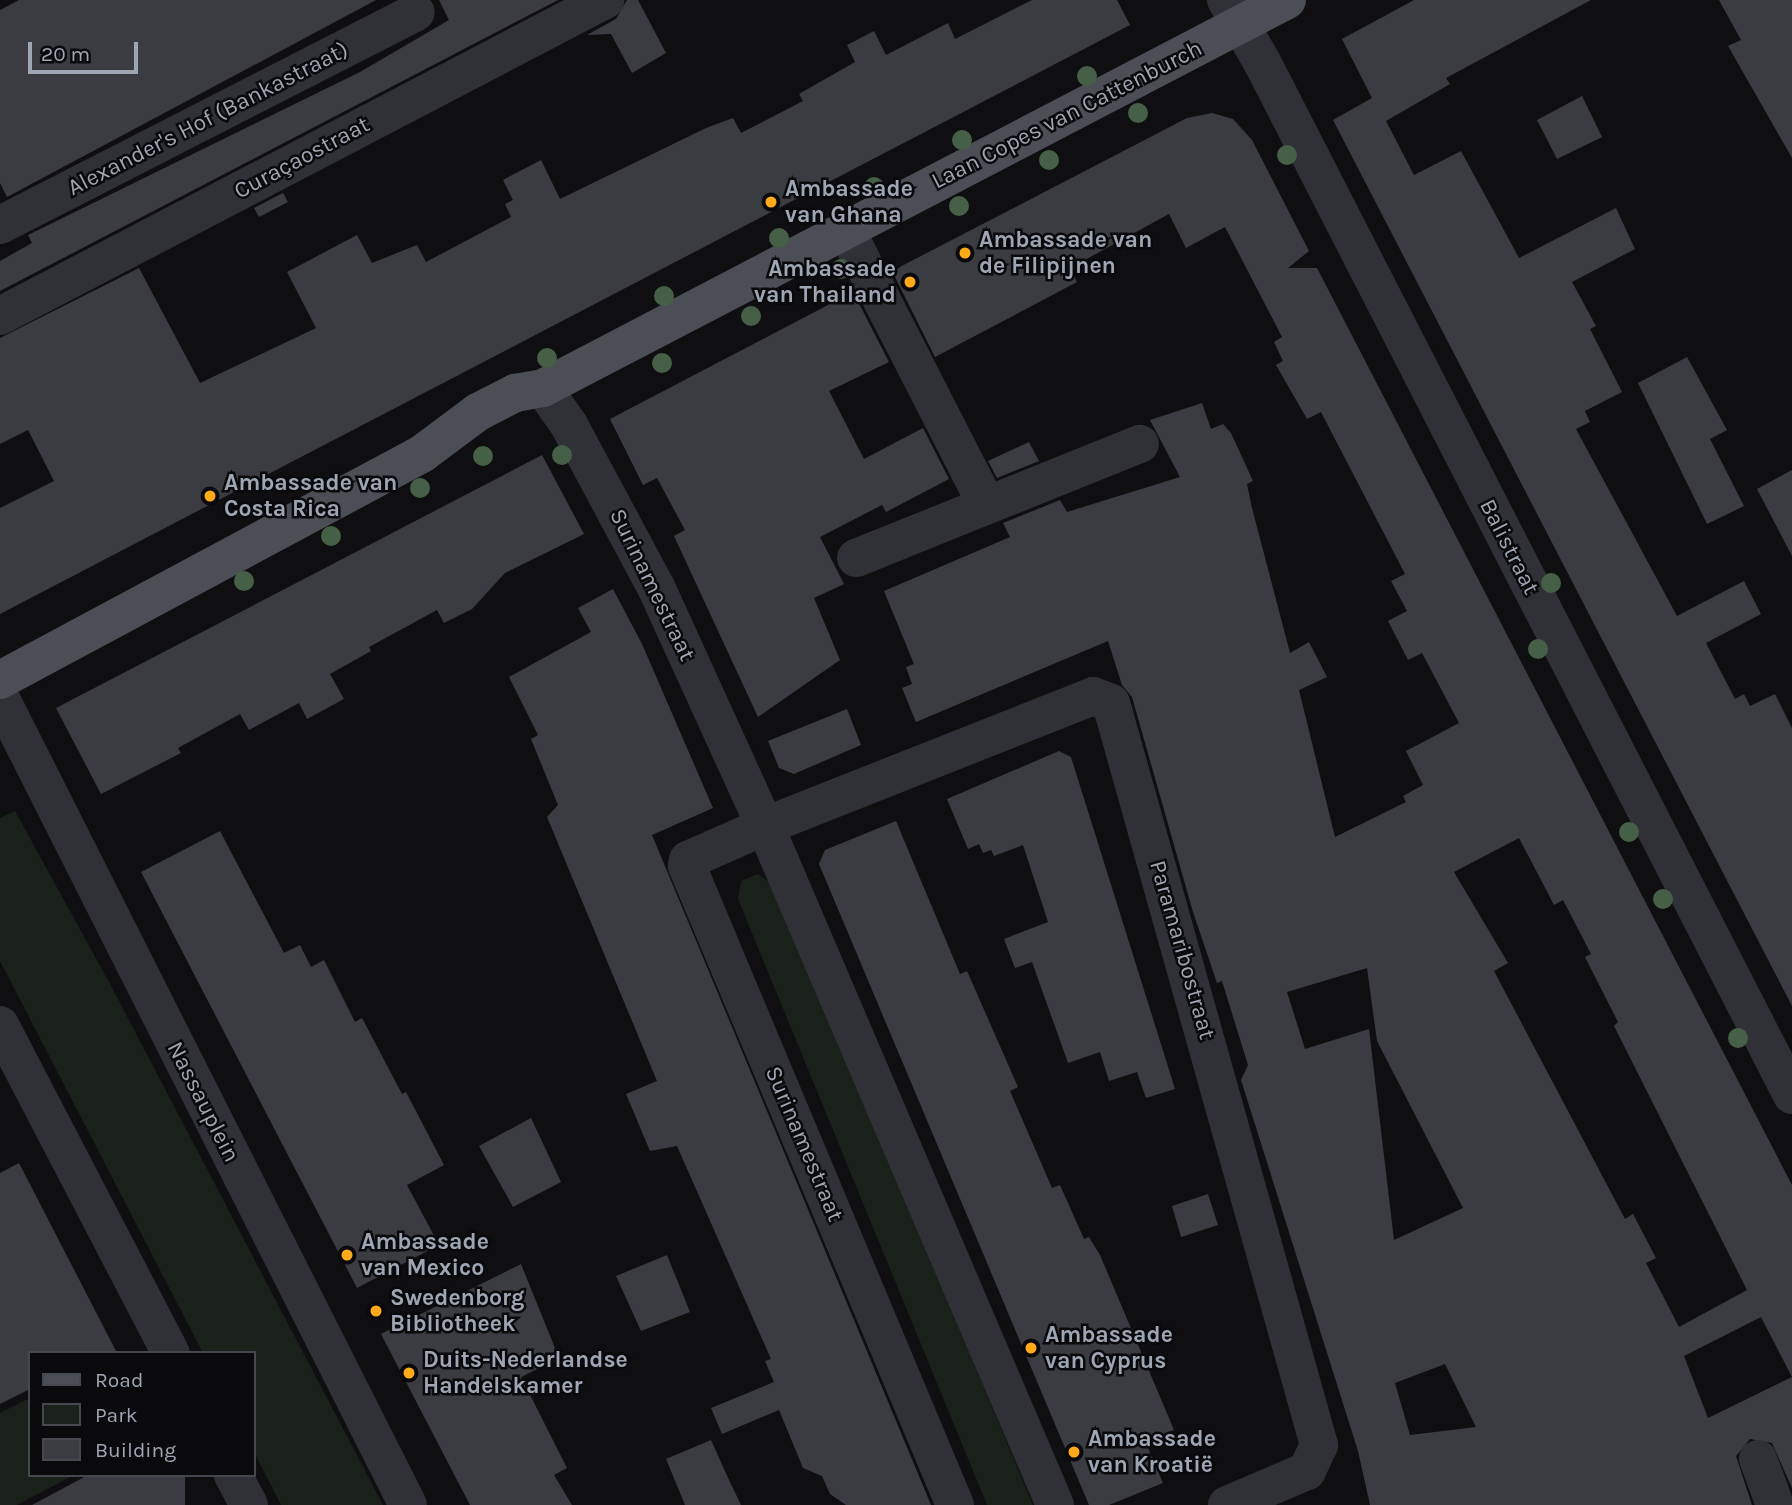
<!DOCTYPE html>
<html>
<head>
<meta charset="utf-8">
<style>
	body { margin:0 }
	#map { position:relative; width:1792px; height:1505px; overflow:hidden; background:#0f0f11; font-family:Karla,sans-serif }
	div>[style] { position:absolute }
	[style*='--x'] { left:calc(var(--x)*1px); top:calc(var(--y)*1px); width:calc(var(--w)*1px); rotate:calc(var(--a)*1deg) }
	.green>* { inset:0; background:#19211a }
	.building>* { inset:0; background:#3b3c41 }
	.minor>* { height:38px; margin:-19px; padding:0 19px; transform-origin:19px; border-radius:19px; background:#303136 }
	.major>* { height:38px; margin:-19px; padding:0 19px; transform-origin:19px; border-radius:19px; background:#4c4e55 }
	.trees>* { width:20px; height:20px; margin:-10px; border-radius:50%; background:#465f47 }
	.dots>* { width:19px; height:19px; translate:-50% -50%; box-sizing:border-box; border:4px solid #0a0a0c; border-radius:50% }
	span { translate:-50% -50%; white-space:nowrap; text-align:center; line-height:1.15; -webkit-text-stroke:5px #0a0a0c; paint-order:stroke }
	.street-label { font-size:23px; color:#9fa6b3 }
	.poi-label { font-size:23px; color:#9fa6b3; font-weight:700 }
	.left { translate:0 -50%; text-align:left }
	.right { translate:-100% -50%; text-align:right }
	.legend { position:absolute; left:28px; top:1351px; width:228px; height:126px; box-sizing:border-box; background:#0a0a0c; border:2px solid #46484f; margin:0; padding:9px 12px; list-style:none; font-size:21px; color:#9fa6b3 }
	.legend li { display:flex; align-items:center; gap:14px; height:35px }
	.legend b { width:35px; border:2px solid #46484f }
	.scale { position:absolute; left:28px; top:42px; width:110px; height:32px; box-sizing:border-box; border:4px solid #9fa6b3; border-top:0; padding-left:9px; font-size:21px; line-height:24px; white-space:nowrap; color:#9fa6b3; -webkit-text-stroke:5px #0a0a0c; paint-order:stroke }
</style>
</head>
<body>
<div id="map">
	<div class="green">
		<i style="clip-path:polygon(15px 811px,109px 982px,383px 1505px,281px 1505px,254px 1452px,254px 1353px,203px 1353px,0 961px,0 818px)"></i>
		<i style="clip-path:polygon(758px 874px,775px 886px,1033px 1505px,987px 1505px,738px 899px,741px 881px)"></i>
		<i style="clip-path:polygon(30px 1398px,30px 1475px,74px 1475px,17px 1505px,0 1505px,0 1413px)"></i>
	</div>
	<div class="building">
		<i style="clip-path:polygon(19px 0,376px 0,7px 197px,0 183px,0 10px)"></i>
		<i style="clip-path:polygon(439px 0,558px 0,0 291px,0 261px,32px 243px,28px 235px,360px 72px,449px 20px)"></i>
		<i style="clip-path:polygon(627px 0,638px 0,666px 53px,632px 73px,611px 34px,587px 35px,616px 19px)"></i>
		<i style="clip-path:polygon(1032px 0,1117px 0,1130px 25px,0 614px,0 508px,54px 481px,28px 430px,0 444px,0 338px,139px 268px,200px 383px,316px 328px,287px 272px,357px 235px,372px 263px,417px 245px,426px 262px,511px 217px,505px 204px,513px 200px,503px 180px,541px 160px,560px 199px,706px 128px,733px 118px,741px 133px,803px 101px,799px 94px,855px 62px,847px 45px,874px 31px,886px 55px,948px 23px,955px 39px)"></i>
		<i style="clip-path:polygon(1414px 0,1591px 0,1446px 78px,1450px 84px,1386px 121px,1414px 175px,1461px 151px,1519px 258px,1616px 208px,1635px 249px,1572px 282px,1596px 326px,1590px 329px,1622px 392px,1585px 411px,1590px 422px,1576px 429px,1677px 616px,1744px 581px,1761px 614px,1706px 643px,1735px 699px,1744px 694px,1750px 706px,1775px 694px,1792px 728px,1792px 1006px,1333px 120px,1372px 98px,1342px 39px)"></i>
		<i style="clip-path:polygon(1719px 0,1792px 0,1792px 158px,1728px 46px,1741px 40px)"></i>
		<i style="clip-path:polygon(1582px 96px,1602px 137px,1557px 159px,1537px 120px)"></i>
		<i style="clip-path:polygon(evenodd,1212px 113px,1233px 119px,1252px 140px,1309px 251px,1288px 268px,1317px 268px,1792px 1185px,1792px 1488px,1772px 1443px,1750px 1439px,1736px 1456px,1752px 1505px,1370px 1505px,1358px 1451px,1241px 1080px,1248px 1065px,1222px 981px,1217px 983px,1193px 912px,1132px 697px,1122px 685px,1108px 641px,916px 722px,902px 688px,912px 684px,906px 667px,914px 664px,884px 591px,1010px 537px,1003px 523px,1060px 500px,1067px 512px,1180px 477px,1150px 420px,1202px 403px,1211px 429px,1223px 424px,1231px 433px,1253px 481px,1247px 484px,1252px 508px,1290px 653px,1309px 642px,1327px 677px,1299px 690px,1335px 837px,1406px 802px,1403px 796px,1423px 785px,1406px 751px,1459px 723px,1422px 653px,1408px 660px,1388px 621px,1407px 611px,1391px 581px,1405px 574px,1321px 412px,1307px 419px,1276px 365px,1283px 361px,1274px 342px,1282px 337px,1225px 227px,1186px 248px,1169px 214px,1070px 268px,1077px 282px,935px 357px,892px 271px,1187px 118px,1212px 113px,1519px 838px,1554px 905px,1563px 900px,1591px 954px,1585px 957px,1618px 1022px,1614px 1026px,1747px 1290px,1679px 1327px,1646px 1263px,1656px 1258px,1633px 1214px,1625px 1219px,1494px 971px,1508px 963px,1454px 872px,1519px 838px,1212px 113px,1367px 968px,1377px 1041px,1463px 1208px,1394px 1240px,1369px 1029px,1305px 1049px,1287px 992px,1367px 968px,1212px 113px,1761px 1317px,1792px 1377px,1708px 1418px,1684px 1356px,1761px 1317px,1212px 113px,1445px 1364px,1476px 1427px,1410px 1435px,1395px 1383px,1445px 1364px)"></i>
		<i style="clip-path:polygon(283px 193px,288px 202px,259px 217px,254px 208px)"></i>
		<i style="clip-path:polygon(853px 292px,889px 362px,829px 391px,864px 459px,923px 428px,949px 479px,886px 512px,882px 505px,820px 537px,844px 584px,814px 598px,840px 660px,758px 717px,674px 536px,685px 530px,657px 478px,643px 485px,610px 419px)"></i>
		<i style="clip-path:polygon(1687px 357px,1727px 430px,1710px 439px,1744px 506px,1707px 524px,1638px 383px)"></i>
		<i style="clip-path:polygon(1029px 442px,1039px 461px,997px 478px,988px 461px)"></i>
		<i style="clip-path:polygon(542px 455px,584px 534px,505px 573px,472px 609px,444px 623px,437px 610px,369px 647px,371px 651px,330px 674px,344px 699px,307px 719px,299px 703px,249px 730px,240px 714px,178px 748px,181px 753px,101px 794px,56px 708px)"></i>
		<i style="clip-path:polygon(1792px 470px,1792px 556px,1757px 489px)"></i>
		<i style="clip-path:polygon(613px 589px,642px 644px,713px 808px,652px 835px,931px 1505px,846px 1505px,830px 1494px,822px 1476px,803px 1468px,779px 1410px,722px 1434px,711px 1408px,774px 1382px,765px 1361px,771px 1359px,677px 1146px,650px 1151px,626px 1094px,657px 1081px,547px 817px,558px 805px,531px 739px,538px 735px,509px 677px,591px 632px,578px 608px)"></i>
		<i style="clip-path:polygon(847px 709px,861px 745px,794px 774px,779px 768px,768px 741px)"></i>
		<i style="clip-path:polygon(1059px 751px,1071px 757px,1175px 1089px,1146px 1098px,1137px 1072px,1109px 1081px,1100px 1052px,1068px 1063px,1032px 962px,1015px 968px,1004px 939px,1048px 922px,1023px 845px,994px 856px,991px 850px,983px 853px,979px 844px,968px 849px,947px 799px)"></i>
		<i style="clip-path:polygon(896px 821px,960px 974px,967px 971px,1018px 1087px,1010px 1091px,1052px 1188px,1060px 1185px,1084px 1239px,1089px 1237px,1100px 1255px,1174px 1430px,1145px 1441px,1163px 1483px,1109px 1505px,1089px 1505px,819px 864px,825px 850px)"></i>
		<i style="clip-path:polygon(220px 831px,284px 953px,300px 945px,311px 967px,324px 960px,355px 1022px,362px 1018px,402px 1094px,406px 1092px,444px 1165px,407px 1185px,439px 1245px,357px 1288px,141px 872px)"></i>
		<i style="clip-path:polygon(531px 1118px,561px 1182px,513px 1207px,479px 1146px)"></i>
		<i style="clip-path:polygon(19px 1163px,117px 1353px,30px 1353px,30px 1389px,0 1404px,0 1173px)"></i>
		<i style="clip-path:polygon(1208px 1194px,1218px 1225px,1181px 1237px,1172px 1206px)"></i>
		<i style="clip-path:polygon(667px 1255px,690px 1312px,641px 1331px,616px 1276px)"></i>
		<i style="clip-path:polygon(521px 1264px,559px 1358px,521px 1377px,567px 1468px,554px 1475px,572px 1505px,470px 1505px,381px 1334px)"></i>
		<i style="clip-path:polygon(711px 1440px,729px 1480px,741px 1505px,685px 1505px,666px 1459px)"></i>
		<i style="clip-path:polygon(88px 1475px,185px 1475px,185px 1505px,32px 1505px)"></i>
	</div>
	<div class="minor">
		<i style="--x:1226;--y:0;--w:72;--a:59.9"></i>
		<i style="--x:1262;--y:62;--w:1161;--a:62.84"></i>
		<i style="--x:0;--y:225;--w:467;--a:-27.1"></i>
		<i style="--x:846;--y:230;--w:308;--a:62.9"></i>
		<i style="--x:0;--y:316;--w:683;--a:-27.58"></i>
		<i style="--x:543;--y:388;--w:45;--a:54.9"></i>
		<i style="--x:569;--y:425;--w:184;--a:61.8"></i>
		<i style="--x:656;--y:587;--w:263;--a:65.5"></i>
		<i style="--x:765;--y:826;--w:738;--a:66.87"></i>
		<i style="--x:856;--y:558;--w:306;--a:-21.9"></i>
		<i style="--x:0;--y:697;--w:905;--a:63.21"></i>
		<i style="--x:0;--y:1025;--w:370;--a:62.5"></i>
		<i style="--x:1758;--y:1459;--w:49;--a:69.7"></i>
		<i style="--x:233;--y:1475;--w:34;--a:62"></i>
		<i style="--x:955;--y:1505;--w:693;--a:-112.75"></i>
		<i style="--x:687;--y:866;--w:6;--a:-81"></i>
		<i style="--x:688;--y:860;--w:84;--a:-23.8"></i>
		<i style="--x:765;--y:826;--w:353;--a:-21.6"></i>
		<i style="--x:1093;--y:696;--w:19;--a:21"></i>
		<i style="--x:1111;--y:703;--w:771;--a:74.34"></i>
		<i style="--x:1319;--y:1445;--w:29;--a:115"></i>
		<i style="--x:1307;--y:1471;--w:87;--a:157"></i>
	</div>
	<div class="major">
		<i style="--x:0;--y:680;--w:480;--a:-28.2"></i>
		<i style="--x:423;--y:453;--w:69;--a:-36.7"></i>
		<i style="--x:478;--y:412;--w:42;--a:-27.2"></i>
		<i style="--x:515;--y:393;--w:28;--a:-10"></i>
		<i style="--x:543;--y:388;--w:839;--a:-27.54"></i>
	</div>
	<div class="trees">
		<i style="left:1087px;top:76px"></i>
		<i style="left:1138px;top:113px"></i>
		<i style="left:962px;top:140px"></i>
		<i style="left:1287px;top:155px"></i>
		<i style="left:1049px;top:160px"></i>
		<i style="left:874px;top:187px"></i>
		<i style="left:959px;top:206px"></i>
		<i style="left:779px;top:238px"></i>
		<i style="left:841px;top:269px"></i>
		<i style="left:664px;top:296px"></i>
		<i style="left:751px;top:316px"></i>
		<i style="left:547px;top:358px"></i>
		<i style="left:662px;top:363px"></i>
		<i style="left:562px;top:455px"></i>
		<i style="left:483px;top:456px"></i>
		<i style="left:420px;top:488px"></i>
		<i style="left:331px;top:536px"></i>
		<i style="left:244px;top:581px"></i>
		<i style="left:1551px;top:583px"></i>
		<i style="left:1538px;top:649px"></i>
		<i style="left:1629px;top:832px"></i>
		<i style="left:1663px;top:899px"></i>
		<i style="left:1738px;top:1038px"></i>
	</div>
	<div class="dots">
		<i style="left:771px;top:202px;background:#ffaa19"></i>
		<i style="left:965px;top:253px;background:#ffaa19"></i>
		<i style="left:910px;top:282px;background:#ffaa19"></i>
		<i style="left:210px;top:496px;background:#ffaa19"></i>
		<i style="left:347px;top:1255px;background:#ffaa19"></i>
		<i style="left:376px;top:1311px;background:#ffaa19"></i>
		<i style="left:1031px;top:1348px;background:#ffaa19"></i>
		<i style="left:409px;top:1373px;background:#ffaa19"></i>
		<i style="left:1074px;top:1452px;background:#ffaa19"></i>
	</div>
	<div class="street-label">
		<span style="left:1067px;top:115px;rotate:-27deg">Laan Copes van Cattenburch</span>
		<span style="left:208px;top:119px;rotate:-27deg">Alexander's Hof (Bankastraat)</span>
		<span style="left:302px;top:158px;rotate:-28deg">Curaçaostraat</span>
		<span style="left:1509px;top:547px;rotate:63deg">Balistraat</span>
		<span style="left:652px;top:585px;rotate:64deg">Surinamestraat</span>
		<span style="left:1182px;top:950px;rotate:74deg">Paramaribostraat</span>
		<span style="left:203px;top:1102px;rotate:63deg">Nassauplein</span>
		<span style="left:804px;top:1144px;rotate:67deg">Surinamestraat</span>
	</div>
	<div class="poi-label">
		<span class="left" style="left:785px;top:202px">Ambassade<br>van Ghana</span>
		<span class="left" style="left:979px;top:253px">Ambassade van<br>de Filipijnen</span>
		<span class="right" style="left:896px;top:282px">Ambassade<br>van Thailand</span>
		<span class="left" style="left:224px;top:496px">Ambassade van<br>Costa Rica</span>
		<span class="left" style="left:361px;top:1255px">Ambassade<br>van Mexico</span>
		<span class="left" style="left:390px;top:1311px">Swedenborg<br>Bibliotheek</span>
		<span class="left" style="left:1045px;top:1348px">Ambassade<br>van Cyprus</span>
		<span class="left" style="left:423px;top:1373px">Duits-Nederlandse<br>Handelskamer</span>
		<span class="left" style="left:1088px;top:1452px">Ambassade<br>van Kroatië</span>
	</div>
	<ul class="legend">
	<li><b style="height:9px;background:#4c4e55"></b>Road</li>
	<li><b style="height:19px;background:#19211a"></b>Park</li>
	<li><b style="height:19px;background:#3b3c41"></b>Building</li>
	</ul>
	<div class="scale">20 m</div>
</div>
</body>
</html>
